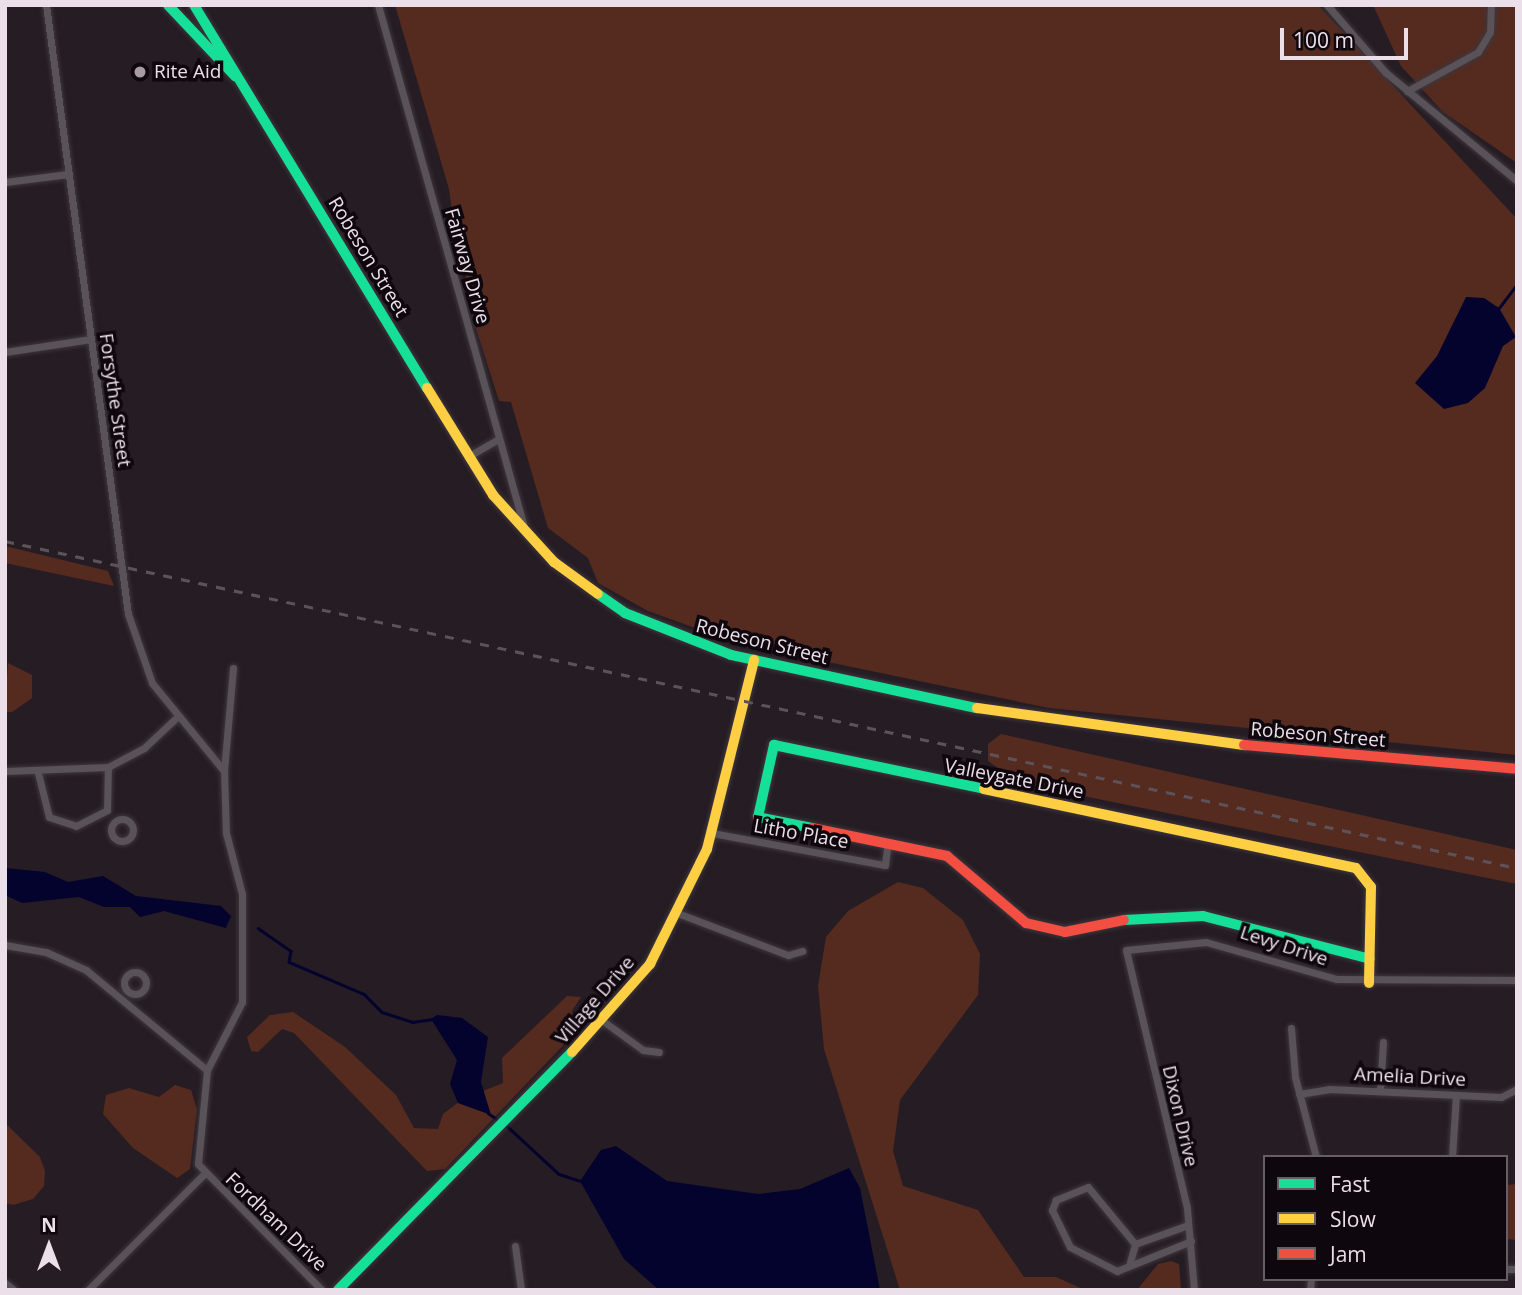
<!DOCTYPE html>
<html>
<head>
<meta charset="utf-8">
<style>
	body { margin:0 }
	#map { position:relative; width:1522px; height:1295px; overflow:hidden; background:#261c24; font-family:"Open Sans",sans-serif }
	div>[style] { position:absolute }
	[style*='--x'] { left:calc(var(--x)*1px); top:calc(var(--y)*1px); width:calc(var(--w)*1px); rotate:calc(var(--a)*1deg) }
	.green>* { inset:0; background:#552b20 }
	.water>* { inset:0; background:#04032d }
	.stream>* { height:2.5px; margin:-1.25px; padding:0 1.25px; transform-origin:1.25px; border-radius:1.25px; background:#04032d }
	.roads { filter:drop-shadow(0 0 2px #3e373d) drop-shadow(0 0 2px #3e373d) }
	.street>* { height:7px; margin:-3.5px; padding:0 3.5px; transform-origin:3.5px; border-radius:3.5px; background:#595258 }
	.street>.ring { margin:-3.5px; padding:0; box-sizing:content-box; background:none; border:7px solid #595258; border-radius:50% }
	.fast>* { height:10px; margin:-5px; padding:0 5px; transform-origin:5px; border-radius:5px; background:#16e098 }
	.slow>* { height:10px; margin:-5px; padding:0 5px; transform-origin:5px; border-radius:5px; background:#ffcf43 }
	.jam>* { height:10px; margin:-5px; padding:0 5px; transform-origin:5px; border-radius:5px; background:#f24e42 }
	.rail>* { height:2.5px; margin-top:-1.25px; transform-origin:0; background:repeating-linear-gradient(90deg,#5c535a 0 9px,transparent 0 18px) }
	.dots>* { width:19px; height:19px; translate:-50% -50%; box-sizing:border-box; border:4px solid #0e070d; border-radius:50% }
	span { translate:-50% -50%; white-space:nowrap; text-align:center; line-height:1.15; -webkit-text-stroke:7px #0e070d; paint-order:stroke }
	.poi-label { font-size:19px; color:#ebdfe9 }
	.left { translate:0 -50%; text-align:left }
	.street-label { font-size:19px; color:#ebdfe9 }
	.frame { position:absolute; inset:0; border:7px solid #ebdfe9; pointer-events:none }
	.legend { position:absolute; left:1263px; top:1155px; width:245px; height:126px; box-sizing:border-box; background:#0e070d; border:2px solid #665d65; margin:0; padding:9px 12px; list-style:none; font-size:21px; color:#ebdfe9 }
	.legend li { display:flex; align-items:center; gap:14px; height:35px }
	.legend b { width:35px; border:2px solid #665d65 }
	.north { position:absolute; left:14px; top:1211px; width:70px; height:70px; -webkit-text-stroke:5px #0e070d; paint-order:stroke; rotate:0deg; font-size:19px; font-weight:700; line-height:28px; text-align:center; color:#ebdfe9 }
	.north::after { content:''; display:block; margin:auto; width:24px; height:32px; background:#ebdfe9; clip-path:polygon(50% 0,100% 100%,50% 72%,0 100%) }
	.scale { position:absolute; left:1280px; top:28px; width:128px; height:32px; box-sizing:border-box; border:4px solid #ebdfe9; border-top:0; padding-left:9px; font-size:21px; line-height:24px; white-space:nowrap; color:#ebdfe9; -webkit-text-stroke:5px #0e070d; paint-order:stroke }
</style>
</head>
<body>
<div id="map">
	<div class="green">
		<i style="clip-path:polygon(395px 5px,1318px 5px,1517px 219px,1517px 755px,1049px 708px,737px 643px,648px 611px,598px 583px,588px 558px,548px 528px,511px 402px,499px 401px,466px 297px,466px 275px,473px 270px,465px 246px,459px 248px,456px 241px,449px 189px)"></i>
		<i style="clip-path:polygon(1373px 5px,1517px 5px,1517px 163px,1443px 112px,1401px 66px)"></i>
		<i style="clip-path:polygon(5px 546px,108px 571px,114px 586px,5px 563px)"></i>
		<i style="clip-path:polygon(8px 663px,32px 675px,32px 698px,12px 712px,5px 712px)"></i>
		<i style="clip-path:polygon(1001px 734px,1517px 850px,1517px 884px,1019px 783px,988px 761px,988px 744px)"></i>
		<i style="clip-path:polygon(898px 882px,923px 888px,963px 920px,980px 954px,978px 995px,900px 1100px,893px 1151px,903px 1186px,978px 1210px,1024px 1277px,1056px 1277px,1085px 1290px,900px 1290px,824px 1049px,818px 986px,826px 937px,848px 911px)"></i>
		<i style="clip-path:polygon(567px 996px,581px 997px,572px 1011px,576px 1032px,445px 1169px,427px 1171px,294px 1033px,282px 1029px,258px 1052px,251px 1051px,247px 1037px,270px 1015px,293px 1012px,345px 1047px,396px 1095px,414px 1128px,438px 1129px,443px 1114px,463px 1099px,503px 1083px,502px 1058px)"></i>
		<i style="clip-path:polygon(175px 1085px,191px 1090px,197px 1109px,190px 1169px,177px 1178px,133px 1148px,103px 1114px,106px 1095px,129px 1088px,159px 1097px)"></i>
		<i style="clip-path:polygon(5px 1123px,40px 1157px,45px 1171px,44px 1186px,33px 1199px,13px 1205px,5px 1203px)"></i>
		<i style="clip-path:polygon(1517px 1184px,1517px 1240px,1506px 1239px,1506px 1185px)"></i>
		<i style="clip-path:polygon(1171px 1261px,1179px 1264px,1181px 1290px,1137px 1290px,1158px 1264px)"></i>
	</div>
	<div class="water">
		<i style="clip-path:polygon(1466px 297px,1484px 298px,1499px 308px,1516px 337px,1503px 346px,1485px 388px,1468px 403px,1444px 409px,1415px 383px,1437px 356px)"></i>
		<i style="clip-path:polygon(5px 868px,45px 872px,68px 882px,103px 876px,136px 896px,221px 906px,231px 916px,226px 928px,164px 911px,140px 917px,130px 907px,104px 907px,79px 897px,22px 903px,5px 895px)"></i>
		<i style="clip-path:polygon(437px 1015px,462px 1018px,488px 1037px,481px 1082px,491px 1115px,458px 1103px,450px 1084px,457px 1060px,431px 1019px)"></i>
		<i style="clip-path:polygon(616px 1146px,667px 1181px,758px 1194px,800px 1189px,849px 1168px,860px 1188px,880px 1290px,659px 1290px,624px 1259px,580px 1181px,601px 1150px)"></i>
	</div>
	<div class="stream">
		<i style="--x:1499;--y:308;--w:30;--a:-53"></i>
		<i style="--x:258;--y:928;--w:40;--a:34.9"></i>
		<i style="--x:291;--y:951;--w:11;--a:100"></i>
		<i style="--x:289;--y:962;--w:82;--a:23.1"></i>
		<i style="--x:364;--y:994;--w:25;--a:45"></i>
		<i style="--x:382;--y:1012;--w:32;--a:18"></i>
		<i style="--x:412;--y:1022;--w:21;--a:-8"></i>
		<i style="--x:488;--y:1113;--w:14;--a:34"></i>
		<i style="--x:506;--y:1125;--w:72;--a:42.8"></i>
		<i style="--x:559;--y:1174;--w:26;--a:18"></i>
	</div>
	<div class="roads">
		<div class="street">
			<i style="--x:46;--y:5;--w:614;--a:82.33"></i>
			<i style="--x:128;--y:614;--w:73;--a:70.8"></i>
			<i style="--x:152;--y:683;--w:114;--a:50.7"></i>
			<i style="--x:378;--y:5;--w:542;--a:74.37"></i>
			<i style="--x:1327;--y:5;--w:89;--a:49.1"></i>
			<i style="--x:1385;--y:72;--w:171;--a:39.5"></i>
			<i style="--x:1407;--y:91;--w:81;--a:-28.8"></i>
			<i style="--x:1478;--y:52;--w:23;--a:-59"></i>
			<i style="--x:1490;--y:32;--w:27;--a:-88"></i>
			<i style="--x:5;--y:182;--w:64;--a:-7.2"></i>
			<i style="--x:5;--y:352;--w:87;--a:-8.6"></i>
			<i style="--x:469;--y:456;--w:34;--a:-30"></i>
			<i style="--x:233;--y:668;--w:103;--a:95"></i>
			<i style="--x:224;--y:771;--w:62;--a:88.2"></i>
			<i style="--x:226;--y:833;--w:63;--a:75.3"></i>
			<i style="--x:242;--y:894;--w:108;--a:90"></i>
			<i style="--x:242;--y:1002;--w:76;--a:117.2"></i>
			<i style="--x:207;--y:1070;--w:94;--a:95.5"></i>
			<i style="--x:198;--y:1164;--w:177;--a:45.5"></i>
			<i style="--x:5;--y:771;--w:103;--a:-2.2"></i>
			<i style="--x:108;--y:767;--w:41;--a:-27.8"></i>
			<i style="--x:144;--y:748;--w:45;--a:-43.2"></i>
			<i style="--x:38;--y:773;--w:45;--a:76"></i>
			<i style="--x:49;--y:817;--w:28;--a:18"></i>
			<i style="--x:76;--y:826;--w:35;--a:-27"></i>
			<i style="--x:107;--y:810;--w:43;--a:-88.7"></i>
			<i class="ring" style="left:111px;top:819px;width:15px;height:15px"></i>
			<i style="--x:712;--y:833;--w:176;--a:10.5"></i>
			<i style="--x:885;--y:865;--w:23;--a:-83"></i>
			<i style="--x:680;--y:914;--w:116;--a:20.8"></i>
			<i style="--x:788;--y:955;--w:15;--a:-16"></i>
			<i style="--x:5;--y:945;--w:42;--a:9.7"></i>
			<i style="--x:46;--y:952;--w:44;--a:24.2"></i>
			<i style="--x:86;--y:970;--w:157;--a:39.6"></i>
			<i class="ring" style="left:124px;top:972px;width:15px;height:15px"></i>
			<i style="--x:603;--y:1021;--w:49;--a:35.9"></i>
			<i style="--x:643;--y:1050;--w:16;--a:7"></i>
			<i style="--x:1291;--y:1028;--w:49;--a:85.3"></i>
			<i style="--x:1295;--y:1077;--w:83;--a:75.3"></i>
			<i style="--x:1380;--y:1091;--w:49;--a:-86.5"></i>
			<i style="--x:1299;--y:1094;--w:30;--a:-9"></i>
			<i style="--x:1329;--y:1089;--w:172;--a:2.7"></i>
			<i style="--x:1501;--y:1097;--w:18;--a:-27"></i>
			<i style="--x:1452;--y:1157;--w:62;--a:-86.3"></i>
			<i style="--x:1135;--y:1244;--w:56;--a:-19.7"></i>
			<i style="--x:515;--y:1246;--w:44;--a:82.2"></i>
			<i style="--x:1130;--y:1262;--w:19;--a:-74"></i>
			<i style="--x:1135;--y:1244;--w:74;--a:-129.5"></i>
			<i style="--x:1088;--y:1187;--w:35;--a:158"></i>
			<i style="--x:1056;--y:1200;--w:11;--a:112"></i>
			<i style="--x:1052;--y:1210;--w:41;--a:64.1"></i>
			<i style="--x:1070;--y:1247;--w:53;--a:27.1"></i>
			<i style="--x:1117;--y:1271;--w:80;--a:-22.1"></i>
			<i style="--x:1506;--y:1269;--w:11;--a:0"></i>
			<i style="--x:5;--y:1283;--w:11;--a:38"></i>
			<i style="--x:88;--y:1290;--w:164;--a:-45"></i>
			<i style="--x:1194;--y:1290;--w:82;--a:-94.9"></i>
			<i style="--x:1187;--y:1208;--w:265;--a:-103.3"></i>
			<i style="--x:1126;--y:950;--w:80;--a:-5.7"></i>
			<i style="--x:1206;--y:942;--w:136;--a:15.8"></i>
			<i style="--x:1337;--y:979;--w:180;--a:0.3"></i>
			<i style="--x:1310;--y:1290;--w:11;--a:-85"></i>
		</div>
		<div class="fast">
			<i style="--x:168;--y:5;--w:98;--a:46.7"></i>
			<i style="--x:194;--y:5;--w:448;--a:58.7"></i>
			<i style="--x:598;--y:594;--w:33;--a:35"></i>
			<i style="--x:625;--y:613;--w:114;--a:21.6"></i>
			<i style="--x:731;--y:655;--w:252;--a:12.2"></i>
			<i style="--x:812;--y:828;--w:55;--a:-168.5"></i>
			<i style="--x:758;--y:817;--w:74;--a:-77.5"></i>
			<i style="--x:774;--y:745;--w:215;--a:11.8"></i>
			<i style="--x:1124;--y:920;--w:79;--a:-2.9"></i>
			<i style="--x:1203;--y:916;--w:172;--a:14.4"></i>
			<i style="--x:338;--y:1290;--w:334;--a:-45.5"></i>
		</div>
		<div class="slow">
			<i style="--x:427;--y:388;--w:126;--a:58.3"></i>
			<i style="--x:493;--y:495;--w:91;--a:47.7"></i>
			<i style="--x:554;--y:562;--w:54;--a:36"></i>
			<i style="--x:977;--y:708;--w:270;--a:7.9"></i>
			<i style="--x:984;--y:789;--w:380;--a:12"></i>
			<i style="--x:1356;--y:868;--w:24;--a:52"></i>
			<i style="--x:1371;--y:887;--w:96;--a:91.2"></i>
			<i style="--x:572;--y:1052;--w:118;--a:-48.4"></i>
			<i style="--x:650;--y:964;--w:128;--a:-63.6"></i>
			<i style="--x:707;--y:849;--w:195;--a:-76"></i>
		</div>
		<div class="jam">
			<i style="--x:1244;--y:745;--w:274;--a:5"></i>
			<i style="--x:812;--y:828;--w:138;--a:11.7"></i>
			<i style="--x:947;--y:856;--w:104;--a:40.3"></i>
			<i style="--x:1026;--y:923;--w:40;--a:13"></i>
			<i style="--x:1065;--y:932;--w:60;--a:-11.5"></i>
		</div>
	</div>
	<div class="rail">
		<i style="--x:5;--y:541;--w:1547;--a:12.2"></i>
	</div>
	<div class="dots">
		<i style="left:140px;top:72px;background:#a69ba4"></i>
	</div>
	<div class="poi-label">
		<span class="left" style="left:154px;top:72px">Rite Aid</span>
	</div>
	<div class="street-label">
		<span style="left:368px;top:257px;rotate:59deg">Robeson Street</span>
		<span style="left:467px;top:266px;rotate:74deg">Fairway Drive</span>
		<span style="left:115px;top:400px;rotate:82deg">Forsythe Street</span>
		<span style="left:762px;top:642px;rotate:14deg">Robeson Street</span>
		<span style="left:1318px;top:735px;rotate:5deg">Robeson Street</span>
		<span style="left:1014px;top:779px;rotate:11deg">Valleygate Drive</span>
		<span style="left:801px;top:834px;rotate:10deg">Litho Place</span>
		<span style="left:1284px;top:946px;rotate:18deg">Levy Drive</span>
		<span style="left:595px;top:1000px;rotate:-49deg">Village Drive</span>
		<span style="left:1410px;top:1077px;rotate:3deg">Amelia Drive</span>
		<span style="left:1180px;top:1116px;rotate:77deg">Dixon Drive</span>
		<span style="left:276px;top:1222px;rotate:44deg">Fordham Drive</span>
	</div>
	<div class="frame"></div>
	<ul class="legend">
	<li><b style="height:9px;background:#16e098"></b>Fast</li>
	<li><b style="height:9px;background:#ffcf43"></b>Slow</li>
	<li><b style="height:9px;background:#f24e42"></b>Jam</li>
	</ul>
	<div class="north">N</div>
	<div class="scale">100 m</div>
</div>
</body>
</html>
